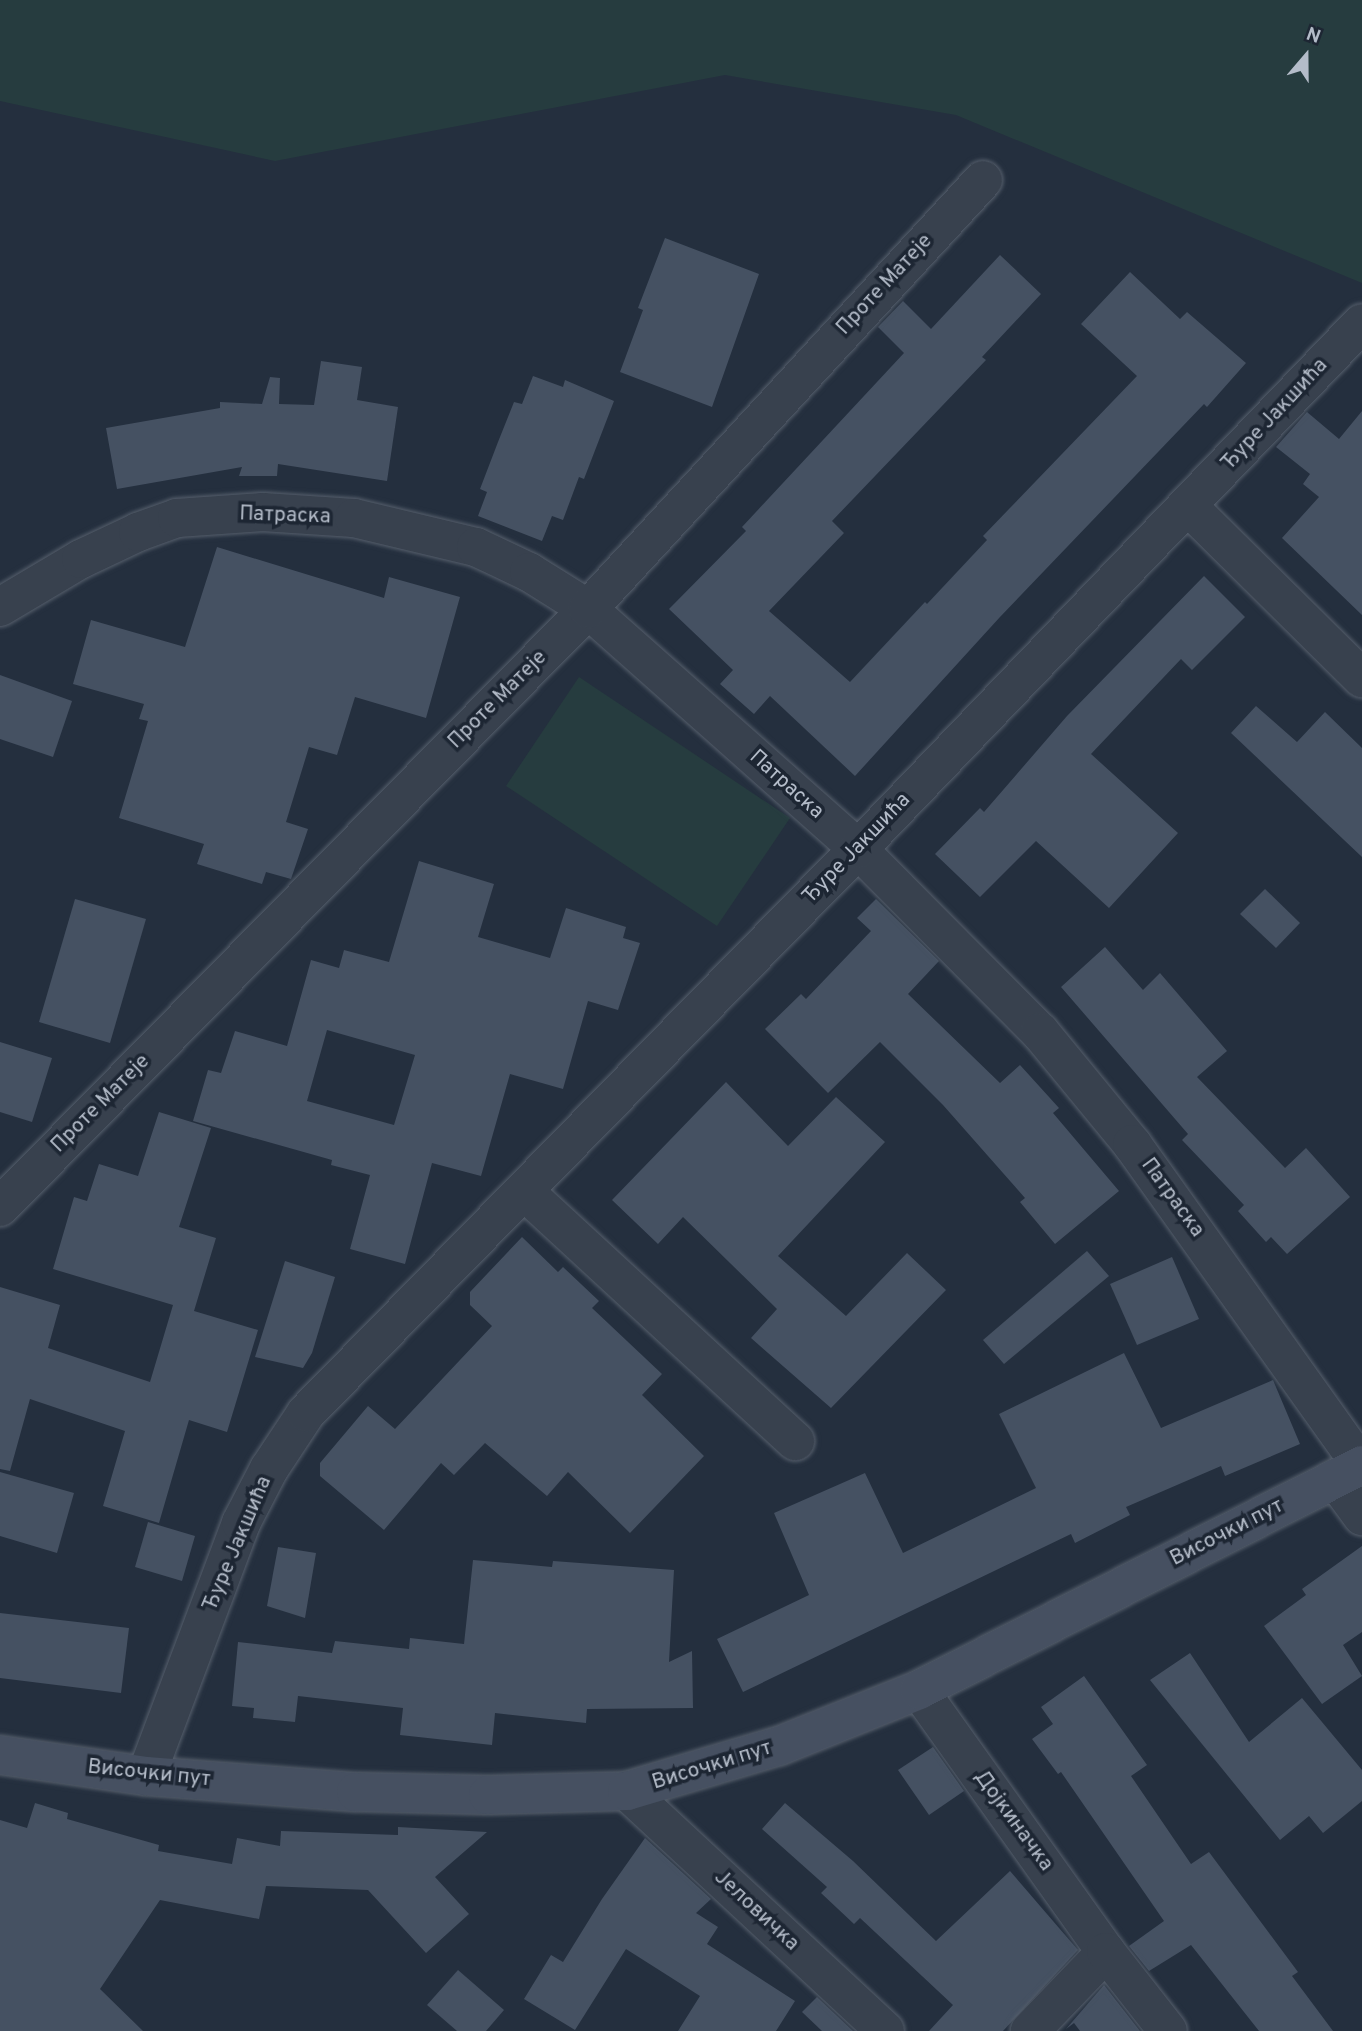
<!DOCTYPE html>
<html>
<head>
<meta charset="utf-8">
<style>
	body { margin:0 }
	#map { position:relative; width:1362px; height:2031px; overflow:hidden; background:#242f3e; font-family:Overpass,sans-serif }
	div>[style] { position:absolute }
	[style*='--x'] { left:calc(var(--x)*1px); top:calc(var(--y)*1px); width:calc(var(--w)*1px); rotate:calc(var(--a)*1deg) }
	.green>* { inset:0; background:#263c3f }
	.building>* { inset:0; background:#455162 }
	.roads { filter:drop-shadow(0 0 2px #565f6c) drop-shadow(0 0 2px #565f6c) }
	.street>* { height:38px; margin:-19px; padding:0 19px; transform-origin:19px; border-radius:19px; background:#38414e }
	.secondary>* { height:38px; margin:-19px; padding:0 19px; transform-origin:19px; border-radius:19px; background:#465061 }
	span { translate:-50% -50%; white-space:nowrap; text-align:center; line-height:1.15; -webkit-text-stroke:7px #1d2633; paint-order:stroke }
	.street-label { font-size:21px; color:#b4bcc9 }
	.north { position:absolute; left:1271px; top:21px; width:70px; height:70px; -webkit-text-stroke:5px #1d2633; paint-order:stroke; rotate:20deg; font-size:19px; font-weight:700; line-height:28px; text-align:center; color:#b4bcc9 }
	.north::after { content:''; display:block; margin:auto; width:24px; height:32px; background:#b4bcc9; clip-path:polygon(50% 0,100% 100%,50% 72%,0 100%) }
</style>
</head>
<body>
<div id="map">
	<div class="green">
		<i style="clip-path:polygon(0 0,1362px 0,1362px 283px,956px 115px,725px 75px,275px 161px,0 101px)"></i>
		<i style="clip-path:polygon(579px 677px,790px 818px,717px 926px,506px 786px)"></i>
	</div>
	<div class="building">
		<i style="clip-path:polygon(665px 238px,759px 274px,712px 407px,620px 372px,643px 310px,638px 308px)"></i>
		<i style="clip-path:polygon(1000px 255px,1041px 294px,982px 357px,986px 360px,832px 521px,844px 533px,769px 611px,850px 682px,925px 602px,927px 604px,987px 540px,983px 536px,1137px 376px,1081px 324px,1130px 272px,1180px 319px,1187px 312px,1246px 363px,1207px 407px,1204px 404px,1000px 617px,855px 776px,770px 696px,754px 714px,720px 684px,733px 670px,669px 609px,746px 531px,742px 527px,904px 353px,878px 327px,903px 301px,931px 329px)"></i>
		<i style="clip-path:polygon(321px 361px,362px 367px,357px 400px,398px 407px,387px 481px,278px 464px,277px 476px,239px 476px,242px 467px,117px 489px,106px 428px,220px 408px,220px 402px,262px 404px,270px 377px,280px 378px,279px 404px,314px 405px)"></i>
		<i style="clip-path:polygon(533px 376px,563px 387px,565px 380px,614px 401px,584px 479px,579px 477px,563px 520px,552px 516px,542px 541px,478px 516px,487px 492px,480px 489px,498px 442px,514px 402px,522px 404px)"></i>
		<i style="clip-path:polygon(1362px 411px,1362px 615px,1282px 538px,1319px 497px,1303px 484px,1310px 474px,1276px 447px,1307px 412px,1339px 439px)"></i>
		<i style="clip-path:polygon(217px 547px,384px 598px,389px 577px,460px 597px,426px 718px,355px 697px,337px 755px,309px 747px,286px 822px,308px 829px,291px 879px,266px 872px,262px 884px,197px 864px,204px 844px,119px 818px,148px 721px,139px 719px,144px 704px,73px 684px,91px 620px,185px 647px)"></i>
		<i style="clip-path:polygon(1204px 576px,1245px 617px,1192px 670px,1181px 659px,1091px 754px,1178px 833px,1109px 908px,1036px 841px,980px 897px,935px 854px,980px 808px,984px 812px,1067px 716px)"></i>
		<i style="clip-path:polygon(0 675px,72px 701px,53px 757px,0 739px)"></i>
		<i style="clip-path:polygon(1256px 706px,1297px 742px,1325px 712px,1362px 748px,1362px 857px,1231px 733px)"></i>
		<i style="clip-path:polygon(evenodd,419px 861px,494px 884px,478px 937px,550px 958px,566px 908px,626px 927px,623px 938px,640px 943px,618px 1010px,588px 1001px,563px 1089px,510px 1074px,481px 1176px,432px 1163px,405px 1264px,350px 1249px,370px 1175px,331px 1165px,332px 1160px,193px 1121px,208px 1070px,221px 1073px,235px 1031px,287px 1046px,311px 960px,339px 968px,344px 950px,389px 962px,419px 861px,327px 1030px,415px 1055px,394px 1125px,307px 1101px,327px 1030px)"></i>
		<i style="clip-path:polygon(1265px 889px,1300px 923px,1276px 948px,1240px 914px)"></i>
		<i style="clip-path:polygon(75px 899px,146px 919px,110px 1043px,39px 1022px)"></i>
		<i style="clip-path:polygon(876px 899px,939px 961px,908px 994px,1000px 1083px,1020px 1065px,1059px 1108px,1053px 1113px,1119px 1191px,1055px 1244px,1020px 1202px,1025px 1198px,943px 1105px,880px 1042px,828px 1093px,765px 1029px,801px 994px,806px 999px,871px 931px,857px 918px)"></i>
		<i style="clip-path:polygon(1105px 947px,1143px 990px,1160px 973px,1227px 1051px,1197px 1077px,1285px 1168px,1306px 1148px,1350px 1197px,1287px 1254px,1271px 1237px,1266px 1242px,1238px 1211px,1244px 1205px,1182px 1140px,1188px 1134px,1061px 987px)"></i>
		<i style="clip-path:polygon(0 1042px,52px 1058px,32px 1122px,0 1112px)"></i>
		<i style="clip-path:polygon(726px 1082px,788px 1146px,836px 1097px,885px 1142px,778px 1256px,846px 1316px,907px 1253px,946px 1290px,831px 1408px,751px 1338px,777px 1309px,683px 1217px,658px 1244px,612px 1200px)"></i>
		<i style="clip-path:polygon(159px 1112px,211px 1128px,179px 1227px,216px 1238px,194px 1311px,258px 1330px,227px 1432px,189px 1420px,159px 1523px,103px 1506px,125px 1431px,30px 1399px,10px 1471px,0 1469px,0 1287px,60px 1305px,48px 1348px,150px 1382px,173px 1305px,53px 1269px,74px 1197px,87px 1201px,99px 1164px,138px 1176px)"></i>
		<i style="clip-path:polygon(522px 1237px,558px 1272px,563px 1267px,599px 1301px,592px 1308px,662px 1374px,642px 1395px,704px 1456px,630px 1533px,568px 1472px,547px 1496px,485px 1443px,454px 1475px,441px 1463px,384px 1530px,320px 1476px,320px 1463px,368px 1406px,395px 1429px,492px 1326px,470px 1305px,470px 1292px)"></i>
		<i style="clip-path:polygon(1087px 1251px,1109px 1276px,1004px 1364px,983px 1340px)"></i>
		<i style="clip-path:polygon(1172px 1257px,1199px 1319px,1137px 1345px,1110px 1284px)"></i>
		<i style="clip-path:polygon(285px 1261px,335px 1277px,312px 1353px,303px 1368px,255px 1357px)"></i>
		<i style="clip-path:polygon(1124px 1353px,1161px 1428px,1273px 1380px,1300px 1444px,1225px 1476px,1221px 1466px,1126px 1507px,1130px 1515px,1075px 1543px,1071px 1534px,743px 1692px,717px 1639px,809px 1595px,774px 1513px,865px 1473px,903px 1553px,1036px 1488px,999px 1414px)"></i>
		<i style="clip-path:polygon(0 1472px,74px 1493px,57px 1553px,0 1536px)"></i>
		<i style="clip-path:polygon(148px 1522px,195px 1536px,182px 1581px,135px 1567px)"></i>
		<i style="clip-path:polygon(1362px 1546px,1362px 1632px,1343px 1645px,1362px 1676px,1322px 1704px,1264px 1626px,1306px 1595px,1302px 1589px)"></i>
		<i style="clip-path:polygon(278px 1547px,316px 1553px,305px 1618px,267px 1606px)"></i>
		<i style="clip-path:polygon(473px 1560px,552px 1567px,553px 1561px,674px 1570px,669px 1662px,692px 1651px,693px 1708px,587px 1709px,586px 1723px,495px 1713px,492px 1745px,400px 1735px,403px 1708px,298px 1696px,295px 1722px,253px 1718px,254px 1708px,232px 1706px,238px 1642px,332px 1653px,335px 1641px,409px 1649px,410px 1638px,464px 1644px)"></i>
		<i style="clip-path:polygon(0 1613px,129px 1628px,121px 1693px,0 1678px)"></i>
		<i style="clip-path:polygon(1190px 1653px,1249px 1742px,1302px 1698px,1362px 1770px,1362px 1801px,1323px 1833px,1309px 1816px,1280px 1840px,1150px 1680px)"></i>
		<i style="clip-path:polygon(1084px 1676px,1147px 1765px,1131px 1776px,1191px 1864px,1209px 1852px,1298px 1972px,1292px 1976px,1333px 2031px,1259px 2031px,1191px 1945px,1149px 1971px,1129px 1946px,1164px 1921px,1061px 1772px,1058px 1774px,1032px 1739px,1053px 1724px,1041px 1707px)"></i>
		<i style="clip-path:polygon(933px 1747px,964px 1791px,929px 1815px,898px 1770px)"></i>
		<i style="clip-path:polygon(35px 1803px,68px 1813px,67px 1819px,159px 1845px,158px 1851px,232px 1864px,237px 1838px,280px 1846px,281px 1831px,398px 1835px,398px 1827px,487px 1832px,435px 1877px,469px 1914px,426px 1953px,368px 1890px,266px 1886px,259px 1919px,160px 1900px,100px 1989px,143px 2031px,0 2031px,0 1820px,27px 1828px)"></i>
		<i style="clip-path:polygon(785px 1803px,853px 1861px,936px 1941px,1010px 1871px,1078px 1950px,1003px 2031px,929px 2031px,953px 2005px,860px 1918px,854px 1924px,821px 1893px,827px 1887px,762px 1829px)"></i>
		<i style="clip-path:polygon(645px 1838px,711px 1899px,696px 1913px,718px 1927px,707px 1944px,795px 2001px,776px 2031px,678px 2031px,700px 1996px,626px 1949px,575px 2030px,524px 1999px,551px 1955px,563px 1962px,602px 1899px)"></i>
		<i style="clip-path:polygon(458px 1970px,504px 2010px,486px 2031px,457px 2031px,427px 2005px)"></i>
		<i style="clip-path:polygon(1104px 1985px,1140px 2031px,1080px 2031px,1074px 2023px,1066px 2029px)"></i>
		<i style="clip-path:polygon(817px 1997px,853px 2031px,822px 2031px,802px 2012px)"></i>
	</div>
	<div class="roads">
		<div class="street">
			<i style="--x:1188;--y:506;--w:245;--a:44.7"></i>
			<i style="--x:0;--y:607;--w:94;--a:-30.7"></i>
			<i style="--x:81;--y:559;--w:63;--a:-25.3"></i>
			<i style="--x:138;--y:532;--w:41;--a:-19.7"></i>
			<i style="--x:177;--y:518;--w:86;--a:-4"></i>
			<i style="--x:263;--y:512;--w:91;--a:3.8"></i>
			<i style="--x:354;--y:518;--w:125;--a:13.4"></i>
			<i style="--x:476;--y:547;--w:59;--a:25.3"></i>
			<i style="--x:529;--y:572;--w:70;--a:32.1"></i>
			<i style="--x:588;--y:609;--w:361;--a:41.6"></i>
			<i style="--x:858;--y:849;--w:258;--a:45.2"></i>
			<i style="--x:1040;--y:1032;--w:145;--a:50.6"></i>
			<i style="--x:1132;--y:1144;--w:394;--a:54.5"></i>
			<i style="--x:524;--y:1191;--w:369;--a:42.7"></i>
			<i style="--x:0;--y:1207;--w:839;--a:-45.48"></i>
			<i style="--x:588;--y:609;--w:583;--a:-47.36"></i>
			<i style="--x:1335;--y:1479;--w:46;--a:53.9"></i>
			<i style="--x:919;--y:1690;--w:322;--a:54.5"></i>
			<i style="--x:1106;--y:1952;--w:110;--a:133.9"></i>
			<i style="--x:146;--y:1776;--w:270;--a:-69.4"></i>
			<i style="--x:241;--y:1523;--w:61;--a:-62.6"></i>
			<i style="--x:269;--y:1469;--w:67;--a:-56.5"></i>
			<i style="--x:306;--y:1413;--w:789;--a:-45.62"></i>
			<i style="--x:858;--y:849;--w:728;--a:-46.22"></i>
			<i style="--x:627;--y:1791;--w:352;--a:42.9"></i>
			<i style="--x:1106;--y:1952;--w:100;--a:51.9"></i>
		</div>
		<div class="secondary">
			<i style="--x:0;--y:1755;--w:148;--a:8.2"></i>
			<i style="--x:146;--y:1776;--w:211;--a:4.4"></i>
			<i style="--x:356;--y:1792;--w:132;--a:1.3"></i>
			<i style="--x:488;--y:1795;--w:139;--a:-1.6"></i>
			<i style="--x:627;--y:1791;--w:159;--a:-16.5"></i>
			<i style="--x:779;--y:1746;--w:151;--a:-21.8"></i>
			<i style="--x:919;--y:1690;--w:497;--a:-26.9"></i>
		</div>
	</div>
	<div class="street-label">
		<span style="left:885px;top:285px;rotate:-47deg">Проте Матеје</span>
		<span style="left:1275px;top:415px;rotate:-47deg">Ђуре Јакшића</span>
		<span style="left:285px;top:516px;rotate:2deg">Патраска</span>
		<span style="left:498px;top:700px;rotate:-45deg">Проте Матеје</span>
		<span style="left:786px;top:785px;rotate:42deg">Патраска</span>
		<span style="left:857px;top:849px;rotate:-46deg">Ђуре Јакшића</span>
		<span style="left:101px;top:1104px;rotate:-45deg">Проте Матеје</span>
		<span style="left:1172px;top:1198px;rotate:54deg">Патраска</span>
		<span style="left:1227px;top:1533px;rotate:-27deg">Височки пут</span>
		<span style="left:238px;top:1544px;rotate:-67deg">Ђуре Јакшића</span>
		<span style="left:712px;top:1766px;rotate:-17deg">Височки пут</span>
		<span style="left:149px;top:1774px;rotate:6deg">Височки пут</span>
		<span style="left:1013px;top:1821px;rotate:54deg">Дојкиначка</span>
		<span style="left:756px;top:1911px;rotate:43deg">Јеловичка</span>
	</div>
	<div class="north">N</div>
</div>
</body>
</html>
